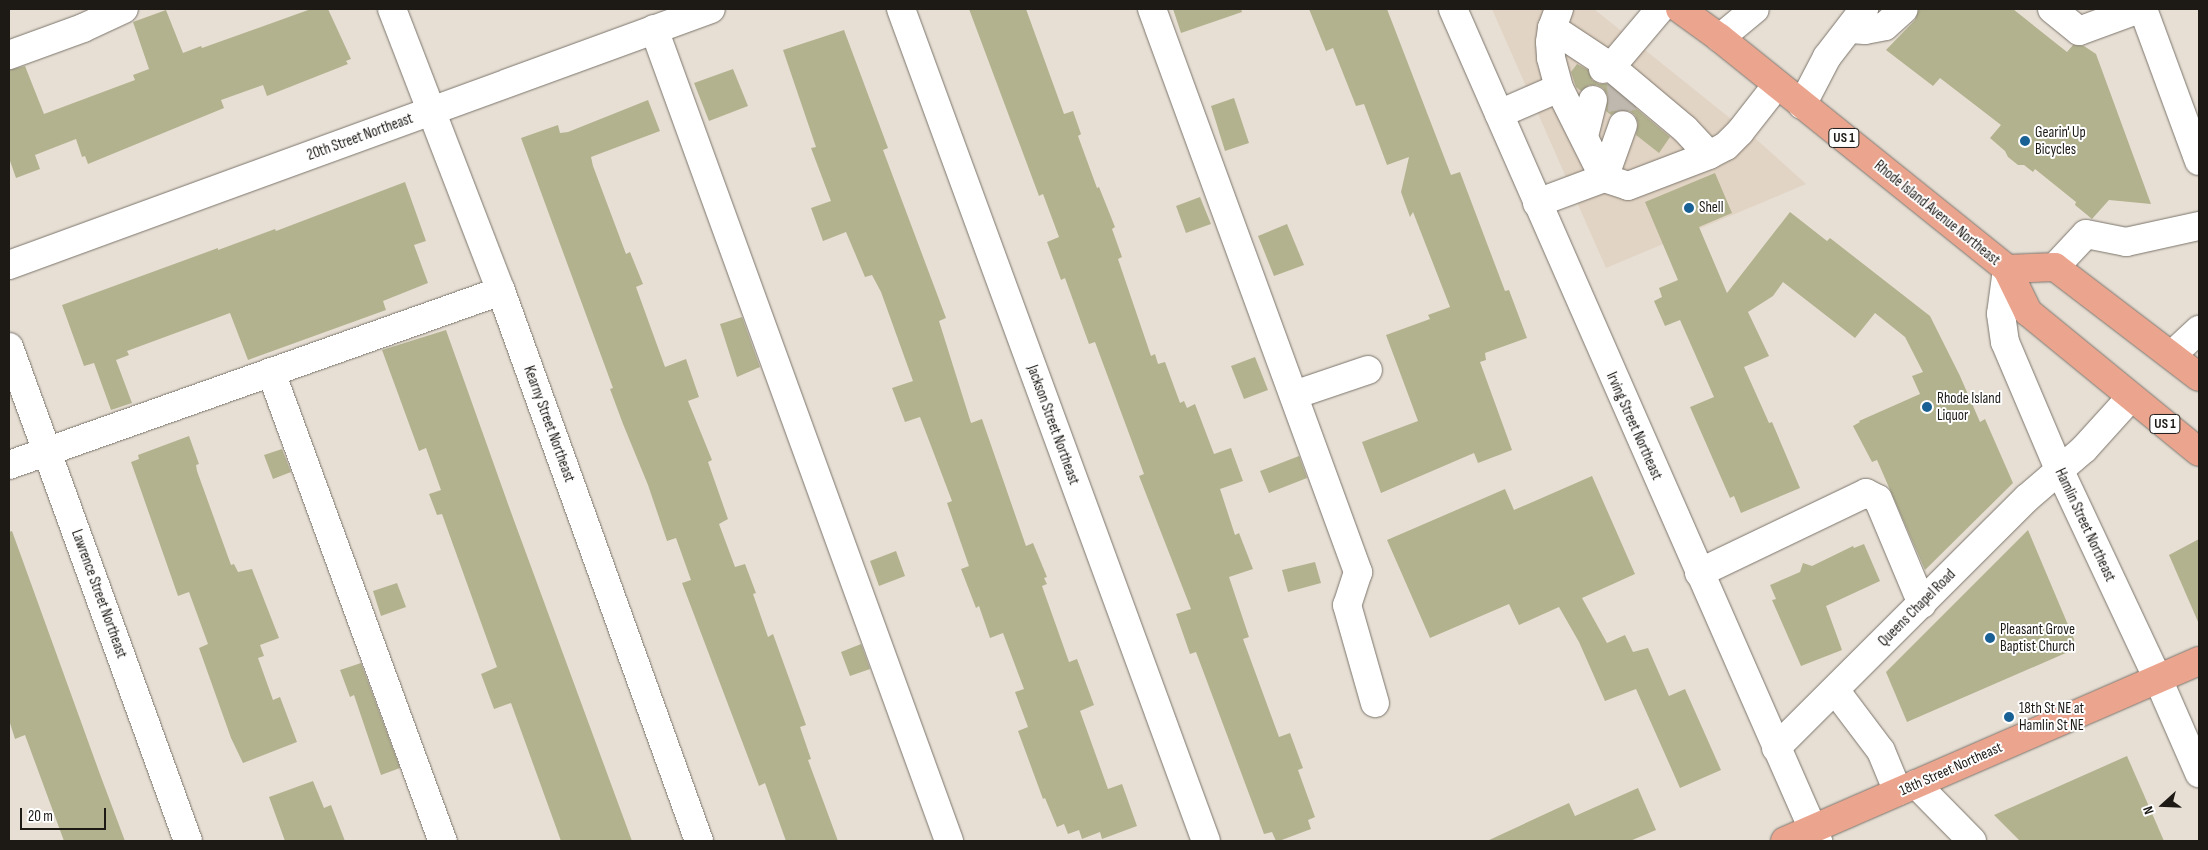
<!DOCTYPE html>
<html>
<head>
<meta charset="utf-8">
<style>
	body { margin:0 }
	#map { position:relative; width:2208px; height:850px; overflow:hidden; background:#e7dfd4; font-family:"Sofia Sans Condensed",sans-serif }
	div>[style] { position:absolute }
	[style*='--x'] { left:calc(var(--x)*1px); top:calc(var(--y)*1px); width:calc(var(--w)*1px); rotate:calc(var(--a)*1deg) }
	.built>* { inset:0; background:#e2d4c4 }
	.building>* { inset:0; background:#b2b28f }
	.minor-tunnel>* { height:28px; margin-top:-14px; transform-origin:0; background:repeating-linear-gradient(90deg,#bfb8ae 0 28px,transparent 0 42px) }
	.roads { filter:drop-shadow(0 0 1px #7c756c) drop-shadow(0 0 1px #7c756c) }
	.minor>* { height:28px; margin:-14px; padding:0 14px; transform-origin:14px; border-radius:14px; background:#fff }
	.major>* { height:28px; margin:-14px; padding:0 14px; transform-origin:14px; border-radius:14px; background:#eba58f }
	.dots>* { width:14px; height:14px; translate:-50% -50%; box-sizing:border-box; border:2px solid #fff; border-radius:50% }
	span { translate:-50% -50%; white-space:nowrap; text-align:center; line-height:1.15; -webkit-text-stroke:4px #fff; paint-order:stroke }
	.shield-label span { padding:1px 4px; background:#fff; border:1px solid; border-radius:4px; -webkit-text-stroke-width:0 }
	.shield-label { font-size:14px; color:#1d1a16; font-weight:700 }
	.poi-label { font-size:15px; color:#1d1a16 }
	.left { translate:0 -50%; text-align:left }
	.street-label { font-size:15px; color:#1d1a16 }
	.frame { position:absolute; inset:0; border:10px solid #1d1a16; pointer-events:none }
	.north { position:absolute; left:2138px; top:780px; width:50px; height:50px; -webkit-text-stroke:4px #fff; paint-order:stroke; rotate:250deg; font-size:14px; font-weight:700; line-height:20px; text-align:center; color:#1d1a16 }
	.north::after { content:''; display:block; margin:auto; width:18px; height:22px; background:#1d1a16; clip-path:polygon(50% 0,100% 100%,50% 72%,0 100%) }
	.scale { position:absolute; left:20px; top:808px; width:86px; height:22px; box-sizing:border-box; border:2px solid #1d1a16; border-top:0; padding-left:6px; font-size:15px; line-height:18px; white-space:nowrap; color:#1d1a16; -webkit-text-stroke:4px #fff; paint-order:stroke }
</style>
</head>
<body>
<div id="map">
	<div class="built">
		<i style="clip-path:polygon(1492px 9px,1594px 9px,1756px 139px,1806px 184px,1606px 268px)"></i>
	</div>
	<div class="building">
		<i style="clip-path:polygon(311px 9px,328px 9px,351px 59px,346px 61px,348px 64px,267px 96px,263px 85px,221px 100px,224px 108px,88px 164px,85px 156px,82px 157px,76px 139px,35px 155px,40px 169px,16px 178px,9px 158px,9px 70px,25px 66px,44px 114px,135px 80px,133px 75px,149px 69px,133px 22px,166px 10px,183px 53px,201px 46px,202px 48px)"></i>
		<i style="clip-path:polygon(969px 9px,1026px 9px,1064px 114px,1073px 111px,1081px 134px,1078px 136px,1097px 188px,1099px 187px,1115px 227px,1112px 229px,1122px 257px,1118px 259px,1151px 356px,1155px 354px,1158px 364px,1165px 362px,1180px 403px,1184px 401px,1187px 408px,1195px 404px,1214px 454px,1231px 448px,1243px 481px,1220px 489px,1235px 535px,1239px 533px,1253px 569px,1229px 577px,1249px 637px,1243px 639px,1279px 737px,1290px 733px,1303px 768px,1298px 770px,1315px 817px,1308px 820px,1311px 829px,1279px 841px,1276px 841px,1272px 832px,1264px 834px,1196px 652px,1190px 654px,1176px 614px,1191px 609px,1139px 476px,1144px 474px,1095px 342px,1089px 344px,1065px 278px,1061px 280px,1047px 242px,1059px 237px,1043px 194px,1039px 196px)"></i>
		<i style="clip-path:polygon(1173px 9px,1241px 9px,1242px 12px,1181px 33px)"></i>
		<i style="clip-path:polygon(1309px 9px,1387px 9px,1451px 175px,1460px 172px,1505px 291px,1509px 290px,1527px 338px,1485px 353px,1486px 360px,1480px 362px,1512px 450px,1478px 463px,1474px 453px,1381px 493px,1362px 442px,1418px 421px,1386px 335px,1430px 319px,1428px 315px,1450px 307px,1413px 212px,1410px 217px,1401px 192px,1409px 157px,1387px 165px,1364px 104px,1356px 106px,1333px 48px,1326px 51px)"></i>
		<i style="clip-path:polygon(1919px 9px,2013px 9px,2067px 52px,2073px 45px,2084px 46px,2096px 54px,2151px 204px,2109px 200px,2092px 219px,2075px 205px,2076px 202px,2035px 169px,2033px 172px,2024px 165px,2018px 165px,2008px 157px,2005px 151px,1990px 138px,2001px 125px,1940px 78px,1933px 86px,1886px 50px,1915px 20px)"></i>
		<i style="clip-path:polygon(844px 30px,888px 148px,883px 150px,946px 318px,939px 321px,971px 423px,982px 419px,1026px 546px,1033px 543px,1047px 577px,1044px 578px,1047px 584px,1042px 586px,1069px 662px,1077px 659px,1094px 705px,1080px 711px,1108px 789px,1122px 784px,1137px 826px,1102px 839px,1100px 832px,1082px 839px,1079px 830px,1068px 834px,1064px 824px,1057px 827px,1045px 798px,1043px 799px,1018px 731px,1028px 727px,1015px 692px,1024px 689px,1003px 633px,990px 638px,979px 606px,976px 608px,961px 569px,969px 566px,947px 503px,952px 501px,920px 417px,905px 422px,892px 388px,913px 381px,881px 292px,872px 275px,865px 277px,846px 232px,823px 241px,811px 208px,831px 201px,811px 148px,816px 147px,783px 50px)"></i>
		<i style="clip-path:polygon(1577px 64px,1588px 70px,1592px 80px,1599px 84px,1607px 84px,1670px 137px,1659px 153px,1636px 135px,1638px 123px,1635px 115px,1628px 110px,1620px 110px,1611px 115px,1606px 111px,1608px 96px,1603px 88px,1597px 85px,1589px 85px,1581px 91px,1576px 87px,1571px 72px)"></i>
		<i style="clip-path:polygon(733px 69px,748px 106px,709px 121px,694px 83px)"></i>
		<i style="clip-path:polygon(1234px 98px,1249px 143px,1225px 151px,1211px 106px)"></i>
		<i style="clip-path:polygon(648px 100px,660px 131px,591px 157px,593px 166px,626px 254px,630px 252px,643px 284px,636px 287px,665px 367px,686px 359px,699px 397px,688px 401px,712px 460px,708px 462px,728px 519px,719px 524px,735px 567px,745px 564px,756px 593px,753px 594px,768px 637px,773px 634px,806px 725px,800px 727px,811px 759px,808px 760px,838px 841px,786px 841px,765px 783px,759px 786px,682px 583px,691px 580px,676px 538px,667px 541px,648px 485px,623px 424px,610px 389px,613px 388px,521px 138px,558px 125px,560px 133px,568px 132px)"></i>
		<i style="clip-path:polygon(1715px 173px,1732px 213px,1699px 227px,1727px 293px,1790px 212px,1827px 241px,1830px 238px,1930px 316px,1960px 376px,1980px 422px,1985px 419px,2013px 483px,1925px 570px,1877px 460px,1872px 462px,1853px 426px,1860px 422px,1859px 421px,1920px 394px,1912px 376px,1923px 372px,1905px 337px,1875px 313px,1855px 338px,1783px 282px,1773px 296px,1748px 312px,1769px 356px,1744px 367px,1769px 423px,1772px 422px,1800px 488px,1741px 513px,1734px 496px,1730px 498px,1690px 407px,1714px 397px,1680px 320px,1665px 326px,1654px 301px,1662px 297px,1659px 288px,1678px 280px,1645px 202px)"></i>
		<i style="clip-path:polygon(405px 182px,426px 241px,414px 245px,428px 283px,383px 301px,386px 310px,248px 360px,230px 313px,127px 351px,129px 355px,116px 360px,132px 403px,111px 410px,94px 363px,84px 366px,62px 305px,218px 248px,218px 250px,275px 229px,276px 231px)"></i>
		<i style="clip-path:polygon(1200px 197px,1211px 224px,1186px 233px,1176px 206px)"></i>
		<i style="clip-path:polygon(1287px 224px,1304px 265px,1274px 276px,1258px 236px)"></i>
		<i style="clip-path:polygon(742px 317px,760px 367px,737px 377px,720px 324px)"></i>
		<i style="clip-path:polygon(446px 330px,512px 515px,632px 841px,561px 841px,511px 703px,494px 709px,481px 674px,497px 667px,442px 514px,437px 515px,429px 494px,441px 490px,426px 448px,419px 451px,382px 350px)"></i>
		<i style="clip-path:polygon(1255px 357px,1268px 390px,1244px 399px,1231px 366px)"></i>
		<i style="clip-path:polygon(189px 436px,199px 464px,196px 465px,197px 471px,231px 565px,234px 564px,238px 572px,252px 569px,279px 638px,260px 645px,264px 656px,258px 658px,273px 700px,280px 697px,297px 742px,243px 763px,231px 738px,199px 648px,208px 644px,189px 592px,178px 596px,131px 462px,139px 459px,138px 455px)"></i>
		<i style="clip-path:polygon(282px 449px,291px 472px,273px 479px,264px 455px)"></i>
		<i style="clip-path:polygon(1299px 456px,1307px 478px,1269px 493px,1260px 471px)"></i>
		<i style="clip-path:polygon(1592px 476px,1635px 574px,1582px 598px,1607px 643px,1625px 635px,1633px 652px,1648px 648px,1669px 696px,1685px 689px,1721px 770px,1680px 788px,1636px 689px,1605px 701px,1579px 642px,1559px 607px,1519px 625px,1509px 604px,1430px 638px,1387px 540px,1505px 489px,1514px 510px)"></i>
		<i style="clip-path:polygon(2028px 530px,2074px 639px,2075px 649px,1907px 722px,1886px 672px)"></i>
		<i style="clip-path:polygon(12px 531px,101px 777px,125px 841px,64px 841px,25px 735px,15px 739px,9px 720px,9px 532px)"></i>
		<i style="clip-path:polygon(2199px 539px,2199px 624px,2169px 555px)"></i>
		<i style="clip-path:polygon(1864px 544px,1880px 581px,1826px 606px,1842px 650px,1801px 666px,1772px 600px,1776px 599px,1770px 585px,1800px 572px,1803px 563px,1812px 566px,1853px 546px,1854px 548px)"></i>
		<i style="clip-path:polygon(896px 551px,905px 576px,879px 586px,870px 561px)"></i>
		<i style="clip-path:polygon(1315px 562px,1321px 583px,1288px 592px,1282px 570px)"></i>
		<i style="clip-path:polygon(397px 583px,406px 607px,381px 616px,373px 591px)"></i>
		<i style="clip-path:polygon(861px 644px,870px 669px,850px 676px,841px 652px)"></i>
		<i style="clip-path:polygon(361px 663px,400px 768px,381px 775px,354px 695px,350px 697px,340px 670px)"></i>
		<i style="clip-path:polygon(2127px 756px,2164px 841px,2020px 841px,1994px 815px)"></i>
		<i style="clip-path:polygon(313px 781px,324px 808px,331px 805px,345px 841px,285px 841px,269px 797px)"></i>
		<i style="clip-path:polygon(1638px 788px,1656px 830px,1630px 841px,1487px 841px,1569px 803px,1575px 816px)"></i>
	</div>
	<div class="minor-tunnel">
		<i style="--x:1621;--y:83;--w:42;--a:87.3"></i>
	</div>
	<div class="roads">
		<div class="minor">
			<i style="--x:392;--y:9;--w:302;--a:68.9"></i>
			<i style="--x:501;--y:291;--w:585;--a:70.2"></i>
			<i style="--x:901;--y:9;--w:886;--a:69.87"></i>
			<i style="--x:1152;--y:9;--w:600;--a:69.9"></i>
			<i style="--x:1358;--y:572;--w:35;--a:108"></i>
			<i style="--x:1347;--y:605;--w:102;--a:74.1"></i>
			<i style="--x:1453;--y:9;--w:909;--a:66.31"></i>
			<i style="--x:1559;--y:9;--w:20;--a:110"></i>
			<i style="--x:1552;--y:28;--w:14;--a:98"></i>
			<i style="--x:1550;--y:42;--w:16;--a:86"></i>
			<i style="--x:1551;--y:58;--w:31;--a:75"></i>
			<i style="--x:1559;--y:88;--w:101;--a:63.4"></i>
			<i style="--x:2052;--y:9;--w:35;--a:39"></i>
			<i style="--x:2079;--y:31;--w:64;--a:-20.1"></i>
			<i style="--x:2143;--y:9;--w:162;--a:69.8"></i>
			<i style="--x:1552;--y:28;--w:71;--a:33.5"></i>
			<i style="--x:1611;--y:67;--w:97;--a:40"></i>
			<i style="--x:1685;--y:129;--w:35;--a:47"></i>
			<i style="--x:654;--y:29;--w:864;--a:70.03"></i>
			<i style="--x:1850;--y:29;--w:15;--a:4"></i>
			<i style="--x:1865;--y:30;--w:20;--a:-11"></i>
			<i style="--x:1885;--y:26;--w:25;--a:-42"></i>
			<i style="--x:1720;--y:38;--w:45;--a:-39.6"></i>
			<i style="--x:9;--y:55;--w:79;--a:-20"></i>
			<i style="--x:83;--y:28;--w:45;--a:-24.9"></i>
			<i style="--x:1603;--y:69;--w:8;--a:-14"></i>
			<i style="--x:1611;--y:67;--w:76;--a:-49.8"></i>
			<i style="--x:1802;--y:105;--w:54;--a:-62.5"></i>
			<i style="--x:1827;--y:57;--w:61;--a:-52.4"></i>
			<i style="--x:1499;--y:114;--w:65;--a:-23.4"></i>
			<i style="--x:1584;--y:136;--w:37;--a:-76"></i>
			<i style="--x:1604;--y:178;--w:56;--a:-70.3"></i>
			<i style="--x:1537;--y:203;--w:72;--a:-20.5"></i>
			<i style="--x:1604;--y:178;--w:25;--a:18"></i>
			<i style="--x:1628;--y:186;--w:87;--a:-20.9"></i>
			<i style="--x:1709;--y:155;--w:19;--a:-28"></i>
			<i style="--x:1726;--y:146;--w:20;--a:-45"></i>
			<i style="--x:1740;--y:132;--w:58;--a:-52"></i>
			<i style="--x:9;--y:265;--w:747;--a:-20.04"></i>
			<i style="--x:2055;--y:267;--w:45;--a:-46.8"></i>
			<i style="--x:2086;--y:234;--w:41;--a:11.3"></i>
			<i style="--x:2126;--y:242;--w:75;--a:-12.4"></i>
			<i style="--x:2007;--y:269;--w:45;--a:97.6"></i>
			<i style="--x:2001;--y:314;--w:28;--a:82"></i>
			<i style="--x:2005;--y:342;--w:138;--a:67"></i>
			<i style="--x:2059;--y:469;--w:232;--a:64.8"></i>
			<i style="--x:2158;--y:679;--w:103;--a:66.4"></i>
			<i style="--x:9;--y:347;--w:525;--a:70.08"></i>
			<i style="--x:2172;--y:355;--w:37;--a:-43"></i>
			<i style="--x:271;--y:372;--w:500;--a:69.9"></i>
			<i style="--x:1294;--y:395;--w:78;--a:-18.7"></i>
			<i style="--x:9;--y:465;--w:522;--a:-19.48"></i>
			<i style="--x:1699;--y:573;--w:185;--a:-25.6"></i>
			<i style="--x:1866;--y:493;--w:13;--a:27"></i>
			<i style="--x:1878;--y:499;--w:114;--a:67.3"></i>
			<i style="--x:1835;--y:690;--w:76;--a:53"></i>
			<i style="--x:1881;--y:751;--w:44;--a:67.5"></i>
			<i style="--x:1776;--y:748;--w:354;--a:-44.9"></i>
			<i style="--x:2027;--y:498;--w:75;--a:-40.7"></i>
			<i style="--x:2084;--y:449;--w:70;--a:-47.9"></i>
			<i style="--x:1916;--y:784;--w:80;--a:45.5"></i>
		</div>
		<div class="major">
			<i style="--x:1680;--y:9;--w:49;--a:35.9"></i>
			<i style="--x:1720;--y:38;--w:368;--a:38.8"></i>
			<i style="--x:2007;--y:269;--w:48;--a:64"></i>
			<i style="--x:2028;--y:312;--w:221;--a:39.3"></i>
			<i style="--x:2007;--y:269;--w:48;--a:-2.4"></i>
			<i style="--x:2055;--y:267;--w:181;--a:37.4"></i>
			<i style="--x:1785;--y:841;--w:451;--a:-23.5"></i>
		</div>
	</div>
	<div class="dots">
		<i style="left:2025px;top:141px;background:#196094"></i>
		<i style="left:1689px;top:208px;background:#196094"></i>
		<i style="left:1927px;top:407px;background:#196094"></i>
		<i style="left:1990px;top:638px;background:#196094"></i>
		<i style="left:2009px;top:717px;background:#196094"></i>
	</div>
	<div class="shield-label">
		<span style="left:1844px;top:138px">US 1</span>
		<span style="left:2165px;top:424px">US 1</span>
	</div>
	<div class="poi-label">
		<span class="left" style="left:2035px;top:141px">Gearin' Up<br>Bicycles</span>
		<span class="left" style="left:1699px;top:208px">Shell</span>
		<span class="left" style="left:1937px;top:407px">Rhode Island<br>Liquor</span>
		<span class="left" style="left:2000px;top:638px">Pleasant Grove<br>Baptist Church</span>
		<span class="left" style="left:2019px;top:717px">18th St NE at<br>Hamlin St NE</span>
	</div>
	<div class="street-label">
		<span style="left:360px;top:137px;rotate:-20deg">20th Street Northeast</span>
		<span style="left:1937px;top:213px;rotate:39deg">Rhode Island Avenue Northeast</span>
		<span style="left:549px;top:424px;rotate:70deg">Kearny Street Northeast</span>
		<span style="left:1053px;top:425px;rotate:70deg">Jackson Street Northeast</span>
		<span style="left:1634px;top:426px;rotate:66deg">Irving Street Northeast</span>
		<span style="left:2085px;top:525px;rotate:65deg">Hamlin Street Northeast</span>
		<span style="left:99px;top:594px;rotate:70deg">Lawrence Street Northeast</span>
		<span style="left:1917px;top:608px;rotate:-45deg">Queens Chapel Road</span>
		<span style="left:1951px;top:769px;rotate:-24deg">18th Street Northeast</span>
	</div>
	<div class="frame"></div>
	<div class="north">N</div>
	<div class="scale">20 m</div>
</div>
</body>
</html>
